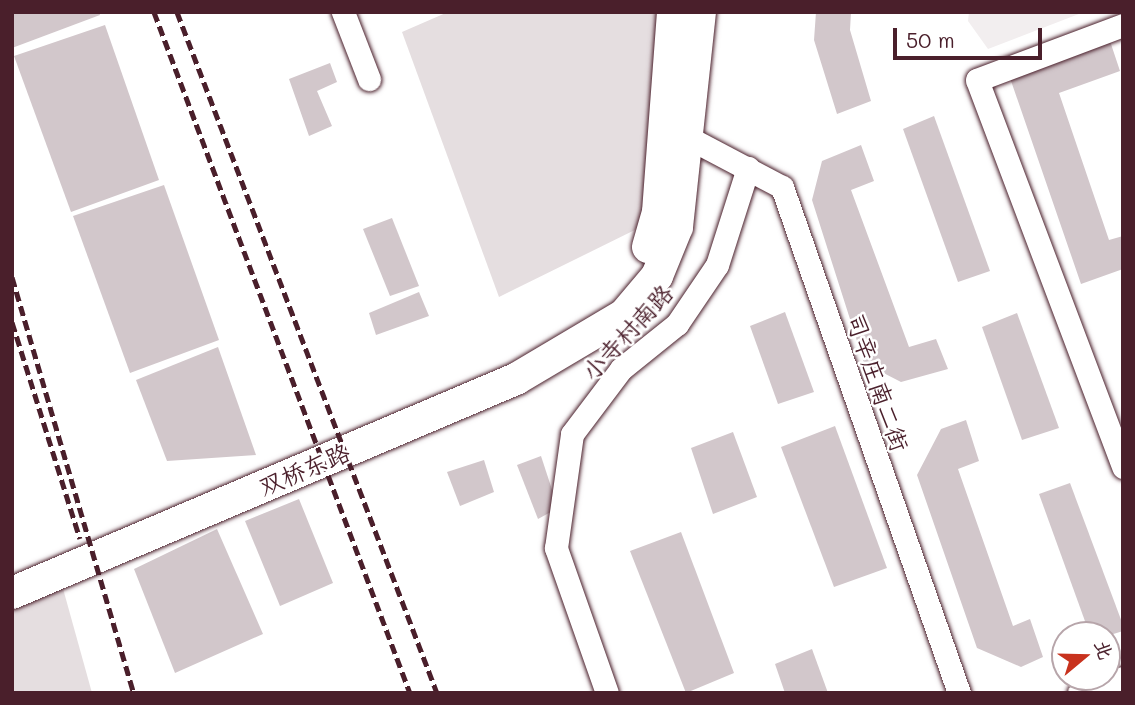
<!DOCTYPE html>
<html>
<head>
<meta charset="utf-8">
<style>
	body { margin:0 }
	#map { position:relative; width:1135px; height:705px; overflow:hidden; background:#fff; font-family:Mali,"LXGW WenKai TC",sans-serif }
	div>[style] { position:absolute }
	[style*='--x'] { left:calc(var(--x)*1px); top:calc(var(--y)*1px); width:calc(var(--w)*1px); rotate:calc(var(--a)*1deg) }
	.built>* { inset:0; background:#f2eeef }
	.green>* { inset:0; background:#e5dee0 }
	.building>* { inset:0; background:#d2c7cb }
	.roads { filter:drop-shadow(0 0 2px #4a1f2b) drop-shadow(0 0 2px #4a1f2b) }
	.street>* { height:23px; margin:-11.5px; padding:0 11.5px; transform-origin:11.5px; border-radius:11.5px; background:#fff }
	.secondary>* { height:32px; margin:-16px; padding:0 16px; transform-origin:16px; border-radius:16px; background:#fff }
	.rail>* { height:5px; margin-top:-2.5px; transform-origin:0; background:repeating-linear-gradient(90deg,#4a1f2b 0 10px,transparent 0 15px) }
	span { translate:-50% -50%; white-space:nowrap; text-align:center; line-height:1.15; -webkit-text-stroke:5px #fff; paint-order:stroke }
	.street-label { font-size:24px; color:#4a1f2b }
	.frame { position:absolute; inset:0; border:14px solid #4a1f2b; pointer-events:none }
	.north { position:absolute; left:1051px; top:621px; width:70px; height:70px; box-sizing:border-box; background:#fff; border:2px solid #b7a5aa; border-radius:50%; rotate:71deg; font-size:19px; font-weight:700; line-height:28px; text-align:center; color:#4a1f2b }
	.north::after { content:''; display:block; margin:auto; width:24px; height:32px; background:#c8321e; clip-path:polygon(50% 0,100% 100%,50% 72%,0 100%) }
	.scale { position:absolute; left:893px; top:28px; width:149px; height:32px; box-sizing:border-box; border:4px solid #4a1f2b; border-top:0; padding-left:9px; font-size:21px; line-height:24px; white-space:nowrap; color:#4a1f2b; -webkit-text-stroke:5px #fff; paint-order:stroke }
</style>
</head>
<body>
<div id="map">
	<div class="built">
		<i style="clip-path:polygon(969px 12px,1084px 12px,988px 49px,968px 21px)"></i>
	</div>
	<div class="green">
		<i style="clip-path:polygon(448px 12px,673px 12px,653px 221px,499px 297px,402px 32px)"></i>
		<i style="clip-path:polygon(62px 585px,92px 693px,12px 693px,12px 604px)"></i>
	</div>
	<div class="building">
		<i style="clip-path:polygon(12px 12px,99px 12px,100px 15px,12px 48px)"></i>
		<i style="clip-path:polygon(816px 12px,851px 12px,850px 30px,871px 101px,837px 114px,814px 40px)"></i>
		<i style="clip-path:polygon(105px 25px,159px 180px,71px 212px,14px 56px)"></i>
		<i style="clip-path:polygon(1109px 38px,1120px 71px,1059px 93px,1109px 240px,1123px 236px,1123px 269px,1081px 284px,1009px 75px)"></i>
		<i style="clip-path:polygon(330px 63px,337px 82px,317px 91px,332px 126px,309px 136px,289px 79px)"></i>
		<i style="clip-path:polygon(934px 116px,990px 271px,958px 282px,903px 129px)"></i>
		<i style="clip-path:polygon(861px 145px,874px 181px,851px 190px,909px 347px,936px 339px,948px 369px,901px 382px,864px 363px,812px 200px,822px 161px)"></i>
		<i style="clip-path:polygon(164px 185px,219px 340px,130px 373px,73px 216px)"></i>
		<i style="clip-path:polygon(392px 218px,419px 286px,390px 296px,363px 229px)"></i>
		<i style="clip-path:polygon(419px 292px,429px 316px,376px 335px,369px 313px)"></i>
		<i style="clip-path:polygon(785px 312px,814px 392px,778px 404px,750px 326px)"></i>
		<i style="clip-path:polygon(1017px 313px,1059px 428px,1022px 440px,982px 327px)"></i>
		<i style="clip-path:polygon(218px 347px,256px 455px,167px 461px,136px 380px)"></i>
		<i style="clip-path:polygon(966px 420px,979px 461px,958px 469px,1013px 626px,1030px 619px,1043px 657px,1021px 667px,977px 648px,917px 475px,941px 429px)"></i>
		<i style="clip-path:polygon(835px 426px,887px 568px,834px 587px,781px 447px)"></i>
		<i style="clip-path:polygon(733px 432px,757px 497px,713px 514px,691px 448px)"></i>
		<i style="clip-path:polygon(541px 456px,558px 508px,538px 519px,517px 465px)"></i>
		<i style="clip-path:polygon(484px 460px,494px 492px,460px 506px,447px 472px)"></i>
		<i style="clip-path:polygon(1070px 483px,1123px 625px,1123px 631px,1107px 636px,1090px 635px,1039px 494px)"></i>
		<i style="clip-path:polygon(299px 499px,333px 583px,280px 606px,245px 521px)"></i>
		<i style="clip-path:polygon(217px 529px,263px 634px,175px 673px,134px 569px)"></i>
		<i style="clip-path:polygon(681px 532px,734px 673px,686px 693px,630px 551px)"></i>
		<i style="clip-path:polygon(812px 649px,828px 693px,785px 693px,775px 664px)"></i>
	</div>
	<div class="roads">
		<div class="street">
			<i style="--x:343;--y:12;--w:72;--a:68.8"></i>
			<i style="--x:1123;--y:25;--w:156;--a:159.4"></i>
			<i style="--x:977;--y:80;--w:414;--a:69.3"></i>
			<i style="--x:689;--y:138;--w:105;--a:27.8"></i>
			<i style="--x:782;--y:187;--w:536;--a:70.72"></i>
			<i style="--x:607;--y:693;--w:154;--a:-109.4"></i>
			<i style="--x:556;--y:548;--w:115;--a:-82"></i>
			<i style="--x:572;--y:434;--w:81;--a:-53"></i>
			<i style="--x:621;--y:369;--w:72;--a:-38.8"></i>
			<i style="--x:677;--y:324;--w:71;--a:-55.9"></i>
			<i style="--x:717;--y:265;--w:102;--a:-72.3"></i>
			<i style="--x:1079;--y:693;--w:46;--a:-18.8"></i>
		</div>
		<div class="secondary">
			<i style="--x:648;--y:247;--w:36;--a:-74"></i>
			<i style="--x:658;--y:212;--w:201;--a:-85.7"></i>
			<i style="--x:12;--y:593;--w:548;--a:-23.01"></i>
			<i style="--x:516;--y:379;--w:126;--a:-30.7"></i>
			<i style="--x:624;--y:315;--w:51;--a:-49.8"></i>
			<i style="--x:657;--y:276;--w:53;--a:-67.8"></i>
			<i style="--x:677;--y:227;--w:216;--a:-83.9"></i>
		</div>
	</div>
	<div class="rail">
		<i style="--x:154;--y:12;--w:728;--a:69.4"></i>
		<i style="--x:177;--y:12;--w:729;--a:69.1"></i>
		<i style="--x:12;--y:277;--w:434;--a:73.7"></i>
		<i style="--x:12;--y:322;--w:227;--a:72.6"></i>
	</div>
	<div class="street-label">
		<span style="left:627px;top:332px;rotate:-47deg">小寺村南路</span>
		<span style="left:878px;top:382px;rotate:71deg">司辛庄南二街</span>
		<span style="left:304px;top:469px;rotate:-23deg">双桥东路</span>
	</div>
	<div class="frame"></div>
	<div class="north">北</div>
	<div class="scale">50 m</div>
</div>
</body>
</html>
